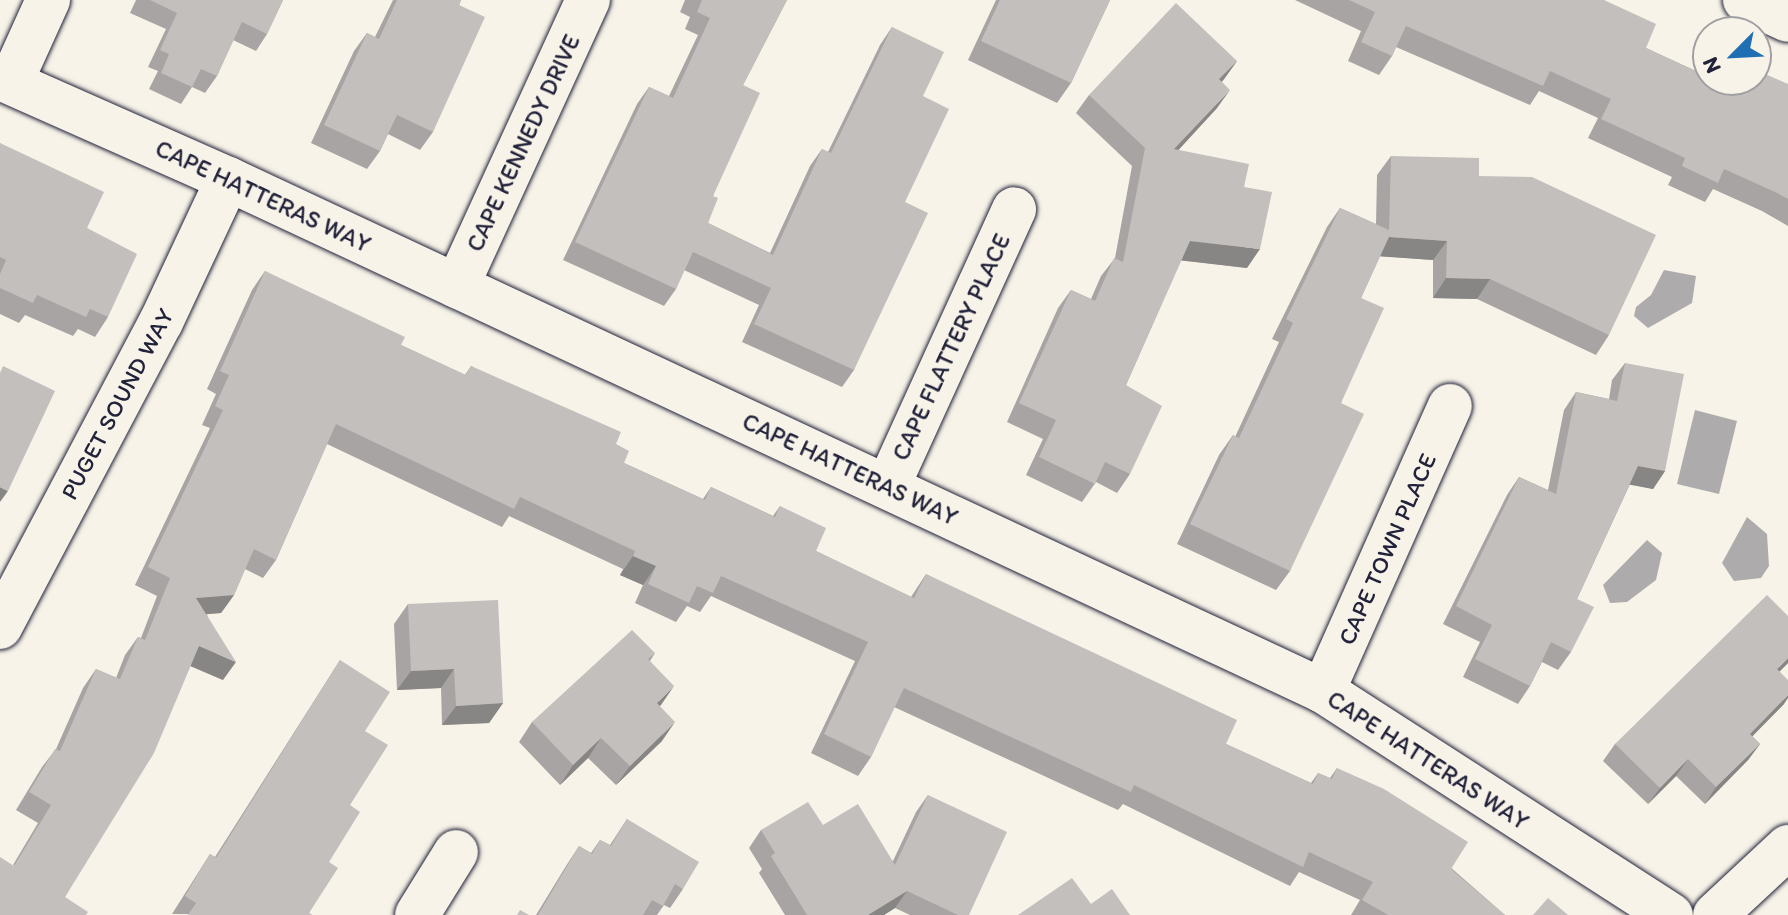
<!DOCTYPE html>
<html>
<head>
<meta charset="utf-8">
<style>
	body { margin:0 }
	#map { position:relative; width:1788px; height:915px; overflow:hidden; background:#f7f3e8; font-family:Itim,sans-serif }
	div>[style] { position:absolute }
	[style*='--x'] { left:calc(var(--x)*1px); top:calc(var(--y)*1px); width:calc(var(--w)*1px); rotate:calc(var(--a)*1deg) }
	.water>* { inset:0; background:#aeabad }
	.roads { filter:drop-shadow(0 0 2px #22223b) drop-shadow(0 0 2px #22223b) }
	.minor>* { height:44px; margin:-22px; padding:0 22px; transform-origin:22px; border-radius:22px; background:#f7f3e8 }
	.wall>* { inset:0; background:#a7a4a3 }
	.shaded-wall>* { inset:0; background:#888684 }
	.building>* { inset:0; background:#c2bfbd }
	span { translate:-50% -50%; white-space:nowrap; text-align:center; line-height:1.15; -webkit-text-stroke:8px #f7f3e8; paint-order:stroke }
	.street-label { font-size:24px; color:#22223b }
	.north { position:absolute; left:1692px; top:16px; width:80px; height:80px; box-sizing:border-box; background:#f7f3e8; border:2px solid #a29fa3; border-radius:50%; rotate:246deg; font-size:22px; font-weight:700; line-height:32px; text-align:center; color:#22223b }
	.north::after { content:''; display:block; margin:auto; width:28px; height:36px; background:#1f6fb2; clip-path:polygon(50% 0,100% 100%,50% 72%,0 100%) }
</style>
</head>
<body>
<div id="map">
	<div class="water">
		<i style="clip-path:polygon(1664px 270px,1696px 276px,1692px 303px,1648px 328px,1634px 316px,1636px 307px,1651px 295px)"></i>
		<i style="clip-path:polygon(1695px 410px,1737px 421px,1719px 494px,1677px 484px)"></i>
		<i style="clip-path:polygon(1747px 517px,1767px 534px,1769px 566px,1761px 578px,1734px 581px,1722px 563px)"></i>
		<i style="clip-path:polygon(1647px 540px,1662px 553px,1656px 580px,1627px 602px,1610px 603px,1603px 585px)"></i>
	</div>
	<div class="roads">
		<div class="minor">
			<i style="--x:1745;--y:0;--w:47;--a:24.9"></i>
			<i style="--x:0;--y:78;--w:249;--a:23.9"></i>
			<i style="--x:228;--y:179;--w:1209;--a:25.06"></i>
			<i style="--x:1323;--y:691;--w:414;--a:32.8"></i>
			<i style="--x:11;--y:82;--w:90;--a:-65.7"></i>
			<i style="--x:457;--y:286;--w:315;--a:-65.4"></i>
			<i style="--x:888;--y:486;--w:304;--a:-65.5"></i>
			<i style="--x:0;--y:627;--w:345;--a:-62.2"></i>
			<i style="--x:161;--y:322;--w:158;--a:-64.9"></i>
			<i style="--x:1323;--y:691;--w:312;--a:-66"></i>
			<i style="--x:417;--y:915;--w:74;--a:-58.2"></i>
			<i style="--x:1715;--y:915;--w:100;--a:-43"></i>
		</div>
	</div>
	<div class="wall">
		<i style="clip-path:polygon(136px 0,283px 0,267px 34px,256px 51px,233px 40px,217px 76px,205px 93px,192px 87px,181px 104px,149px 89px,158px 71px,148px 67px,166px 29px,130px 13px)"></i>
		<i style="clip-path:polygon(393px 0,461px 0,459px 5px,433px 132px,420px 150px,388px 134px,380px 151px,367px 169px,311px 143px,354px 51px,367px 33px,375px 37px)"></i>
		<i style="clip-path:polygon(685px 0,787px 0,743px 85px,713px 196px,708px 223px,770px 253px,810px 166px,822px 149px,828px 152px,880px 45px,892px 27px,923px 96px,905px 202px,854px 370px,842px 387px,742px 342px,759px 305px,684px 270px,676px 289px,664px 306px,563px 260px,637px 104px,649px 87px,669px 96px,698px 35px,685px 29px,690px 17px,680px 12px)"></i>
		<i style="clip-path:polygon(996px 0,1110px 0,1071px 83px,1057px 103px,968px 60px)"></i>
		<i style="clip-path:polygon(1295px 0,1604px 0,1646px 48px,1735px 89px,1741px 80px,1788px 84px,1788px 226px,1762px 211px,1713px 189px,1705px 202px,1668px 185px,1672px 177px,1588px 138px,1598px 118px,1539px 91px,1530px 105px,1396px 47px,1392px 56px,1379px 75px,1348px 61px,1361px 31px)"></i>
		<i style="clip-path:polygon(1237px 61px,1222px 82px,1217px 108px,1178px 150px,1244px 187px,1247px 268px,1181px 260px,1126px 385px,1130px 474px,1117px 493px,1096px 482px,1082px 502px,1026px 475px,1043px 439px,1007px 422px,1058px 308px,1071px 290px,1091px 299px,1101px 276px,1115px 258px,1132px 166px,1076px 113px,1089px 95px)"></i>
		<i style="clip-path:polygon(0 143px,87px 228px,108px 317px,95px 337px,78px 329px,73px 336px,25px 315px,19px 323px,0 314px)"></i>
		<i style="clip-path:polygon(1391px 156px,1479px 176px,1609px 335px,1596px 355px,1477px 299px,1433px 298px,1433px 260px,1380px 256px,1361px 298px,1341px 403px,1290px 571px,1276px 590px,1177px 544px,1219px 455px,1233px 435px,1235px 437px,1279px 342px,1272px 339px,1327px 227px,1340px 208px,1376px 224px,1377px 175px)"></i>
		<i style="clip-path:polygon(265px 271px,401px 345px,465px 375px,471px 366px,616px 444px,624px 463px,703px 499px,711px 487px,773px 516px,780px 506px,816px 551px,911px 597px,926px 574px,1226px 744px,1311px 783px,1318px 773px,1330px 778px,1337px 768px,1505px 915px,1351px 915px,1360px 900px,1299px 872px,1290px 886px,1123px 804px,1118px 810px,894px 707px,871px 757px,858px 776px,811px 753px,855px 661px,711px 596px,700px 612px,687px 606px,676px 622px,635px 603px,643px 585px,620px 575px,623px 569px,509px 516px,502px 527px,327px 444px,276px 560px,263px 578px,245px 569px,234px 595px,221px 613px,207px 614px,223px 680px,190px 666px,65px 897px,13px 865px,38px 823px,16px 810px,42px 767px,56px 749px,83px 688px,96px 669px,116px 678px,125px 655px,138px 637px,141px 638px,157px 596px,135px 585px,210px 428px,202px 425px,216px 394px,207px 389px,252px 290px)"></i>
		<i style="clip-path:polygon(1625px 363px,1665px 471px,1653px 489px,1630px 484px,1577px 599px,1571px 652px,1558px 670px,1542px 662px,1530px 686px,1518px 704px,1463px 677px,1480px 642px,1443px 624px,1507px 495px,1519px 477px,1548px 490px,1564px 410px,1576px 392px,1609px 399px,1612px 380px)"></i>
		<i style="clip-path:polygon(408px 604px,503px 703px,489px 723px,442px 725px,441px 688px,397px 690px,394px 624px)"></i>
		<i style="clip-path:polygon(655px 653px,650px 661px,660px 706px,662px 741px,616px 785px,588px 758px,560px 785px,519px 742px,532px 722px)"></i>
		<i style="clip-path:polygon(340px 660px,365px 731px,350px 805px,309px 913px,312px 915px,172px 914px,210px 854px,215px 857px)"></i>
		<i style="clip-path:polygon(1788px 663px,1779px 672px,1784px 704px,1752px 736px,1760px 744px,1748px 760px,1705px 804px,1676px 776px,1648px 804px,1603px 761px,1615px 744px)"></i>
		<i style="clip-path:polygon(928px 795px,969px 915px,910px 915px,895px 908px,884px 915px,785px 915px,759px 873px,762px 869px,749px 848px,761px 830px,823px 825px,893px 861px,916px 812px)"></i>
		<i style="clip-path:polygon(627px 819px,683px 889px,670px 908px,664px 905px,657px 915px,536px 915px,566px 866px,579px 846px,591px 853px,600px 840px,610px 845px)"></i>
	</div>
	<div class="shaded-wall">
		<i style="clip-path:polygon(1237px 61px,1224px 79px,1206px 98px,1219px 79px)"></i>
		<i style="clip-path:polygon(1230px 90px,1217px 108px,1162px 168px,1174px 149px)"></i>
		<i style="clip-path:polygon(1389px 237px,1447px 241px,1433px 260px,1375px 256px)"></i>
		<i style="clip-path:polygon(1190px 241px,1260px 249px,1247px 268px,1177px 260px)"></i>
		<i style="clip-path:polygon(1446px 278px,1490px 279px,1477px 299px,1433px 298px)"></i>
		<i style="clip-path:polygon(1638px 466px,1665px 471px,1653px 489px,1626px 484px)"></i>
		<i style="clip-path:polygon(0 487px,8px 491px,0 502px)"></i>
		<i style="clip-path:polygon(633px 556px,656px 566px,643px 585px,620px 575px)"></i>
		<i style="clip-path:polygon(234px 595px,221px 613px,183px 616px,196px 598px)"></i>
		<i style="clip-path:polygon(199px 646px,236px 662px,223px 680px,186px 664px)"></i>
		<i style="clip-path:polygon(1788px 658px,1788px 663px,1765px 686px,1777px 669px)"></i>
		<i style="clip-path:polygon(454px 669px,441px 688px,397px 690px,411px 671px)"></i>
		<i style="clip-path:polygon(674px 686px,661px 705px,643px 722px,657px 703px)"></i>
		<i style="clip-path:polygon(1788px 695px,1788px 698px,1784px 704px,1738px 751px,1750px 734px)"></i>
		<i style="clip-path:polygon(503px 703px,489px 723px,442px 725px,456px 706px)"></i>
		<i style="clip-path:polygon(675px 722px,662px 741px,616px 785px,630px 766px)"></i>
		<i style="clip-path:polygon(601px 738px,588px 758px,560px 785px,573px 765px)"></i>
		<i style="clip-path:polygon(1760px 744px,1748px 760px,1705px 804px,1716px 787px)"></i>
		<i style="clip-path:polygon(1688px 759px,1676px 776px,1648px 804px,1660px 788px)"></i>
		<i style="clip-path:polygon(907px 891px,895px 908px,884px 915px,868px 915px)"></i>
	</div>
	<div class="building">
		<i style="clip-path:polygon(150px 0,283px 0,267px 34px,242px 22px,217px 76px,201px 69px,192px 87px,161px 73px,169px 54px,160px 50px,177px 13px)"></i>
		<i style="clip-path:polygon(397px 0,461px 0,459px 5px,485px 17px,433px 132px,397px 115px,380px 151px,324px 125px,367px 33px,379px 39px)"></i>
		<i style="clip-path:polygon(702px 0,787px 0,743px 85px,760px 93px,713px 196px,718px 198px,708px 223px,773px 255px,822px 149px,831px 153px,892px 27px,944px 52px,923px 96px,949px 109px,905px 202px,928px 213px,854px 370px,754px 324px,771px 288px,693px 252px,676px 289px,575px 242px,649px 87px,673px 98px,710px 18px,697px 12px)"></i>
		<i style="clip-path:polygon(1000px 0,1110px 0,1071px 83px,981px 41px)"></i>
		<i style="clip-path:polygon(1349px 0,1604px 0,1656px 24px,1646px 48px,1708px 77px,1708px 80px,1715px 80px,1738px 91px,1744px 80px,1756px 80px,1756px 70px,1788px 84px,1788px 199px,1775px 192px,1724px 169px,1718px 183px,1682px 166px,1685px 158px,1601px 119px,1611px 99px,1550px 71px,1543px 86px,1406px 26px,1392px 56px,1361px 42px,1375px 12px)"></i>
		<i style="clip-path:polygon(1176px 3px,1237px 61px,1219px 79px,1230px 90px,1174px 149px,1249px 164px,1244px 187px,1272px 192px,1260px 249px,1190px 241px,1126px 385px,1162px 406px,1130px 474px,1105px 462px,1095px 484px,1039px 457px,1056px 420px,1019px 403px,1071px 290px,1095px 301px,1114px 258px,1123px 262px,1145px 148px,1089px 95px)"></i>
		<i style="clip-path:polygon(0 143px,104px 192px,87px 228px,137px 254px,108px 317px,90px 309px,86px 317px,37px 295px,33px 303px,0 288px,0 274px,6px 260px,0 257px)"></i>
		<i style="clip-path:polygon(1391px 156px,1479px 158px,1479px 176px,1532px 177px,1656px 235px,1609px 335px,1490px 279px,1446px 278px,1447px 241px,1389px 237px,1361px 298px,1384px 308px,1341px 403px,1364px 414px,1290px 571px,1190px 524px,1233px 435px,1239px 438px,1293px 323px,1286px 319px,1340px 208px,1389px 230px)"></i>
		<i style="clip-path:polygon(265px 271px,405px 337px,401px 345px,466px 375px,471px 366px,621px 432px,616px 444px,629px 451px,624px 463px,705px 500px,711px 487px,775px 517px,780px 506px,826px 528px,816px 551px,914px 598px,926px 574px,1237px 720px,1226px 744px,1313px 784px,1318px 773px,1332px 779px,1337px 768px,1384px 789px,1468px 842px,1451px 869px,1505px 915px,1388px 915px,1362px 900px,1373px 882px,1309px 852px,1303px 867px,1134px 785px,1131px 792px,904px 688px,871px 757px,824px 734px,868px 642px,721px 576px,713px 593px,697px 586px,689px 603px,648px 584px,656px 566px,633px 556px,635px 551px,520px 497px,514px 509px,336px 424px,276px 560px,254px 549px,234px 595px,196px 598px,236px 662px,199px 646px,154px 753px,65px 897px,88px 912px,86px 915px,0 915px,0 857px,14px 866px,51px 805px,29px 792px,55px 749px,60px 751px,96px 669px,120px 679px,138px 637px,145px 640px,170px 578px,148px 567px,223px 410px,215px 406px,229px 375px,220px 371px)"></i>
		<i style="clip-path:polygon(1625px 363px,1684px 374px,1665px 471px,1638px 466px,1577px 599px,1594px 607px,1571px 652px,1551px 642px,1530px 686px,1475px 659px,1492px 625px,1456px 606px,1519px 477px,1556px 494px,1576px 392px,1617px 401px)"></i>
		<i style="clip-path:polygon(3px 366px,55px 391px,8px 491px,0 487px,0 373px)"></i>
		<i style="clip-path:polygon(1767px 595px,1788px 616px,1788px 658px,1777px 669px,1788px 680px,1788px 695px,1750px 734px,1760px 744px,1716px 787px,1688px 759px,1660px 788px,1615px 744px)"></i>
		<i style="clip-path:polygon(498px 600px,503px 703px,456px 706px,454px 669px,411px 671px,408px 604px)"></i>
		<i style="clip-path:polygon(632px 630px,655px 653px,648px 659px,674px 686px,657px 703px,675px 722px,630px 766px,601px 738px,573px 765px,532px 722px)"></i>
		<i style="clip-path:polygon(340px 660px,390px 692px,365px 731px,388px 745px,350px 805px,360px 812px,329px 862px,338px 868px,309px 913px,312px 915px,188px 915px,196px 903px,185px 896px,210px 854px,216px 858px)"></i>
		<i style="clip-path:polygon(928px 795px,1007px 832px,969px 915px,958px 915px,907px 891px,868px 915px,807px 915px,771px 856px,775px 853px,761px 830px,808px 802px,823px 825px,858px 804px,895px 865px)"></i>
		<i style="clip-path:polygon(627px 819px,699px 862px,683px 889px,675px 884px,663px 906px,652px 900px,643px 915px,538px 915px,579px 846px,592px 854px,600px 840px,611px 846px)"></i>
		<i style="clip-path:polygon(1072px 878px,1091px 904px,1112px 889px,1130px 915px,1018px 915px)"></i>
		<i style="clip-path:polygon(1548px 898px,1568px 915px,1533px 915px)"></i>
		<i style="clip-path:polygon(520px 910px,529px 915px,517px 915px)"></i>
	</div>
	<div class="street-label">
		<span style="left:523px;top:143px;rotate:-65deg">CAPE KENNEDY DRIVE</span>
		<span style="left:263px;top:196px;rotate:25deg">CAPE HATTERAS WAY</span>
		<span style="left:951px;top:347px;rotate:-65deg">CAPE FLATTERY PLACE</span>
		<span style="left:117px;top:404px;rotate:-62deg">PUGET SOUND WAY</span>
		<span style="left:850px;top:469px;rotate:25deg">CAPE HATTERAS WAY</span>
		<span style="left:1387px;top:549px;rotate:-66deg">CAPE TOWN PLACE</span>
		<span style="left:1428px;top:760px;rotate:33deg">CAPE HATTERAS WAY</span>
	</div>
	<div class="north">N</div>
</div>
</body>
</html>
